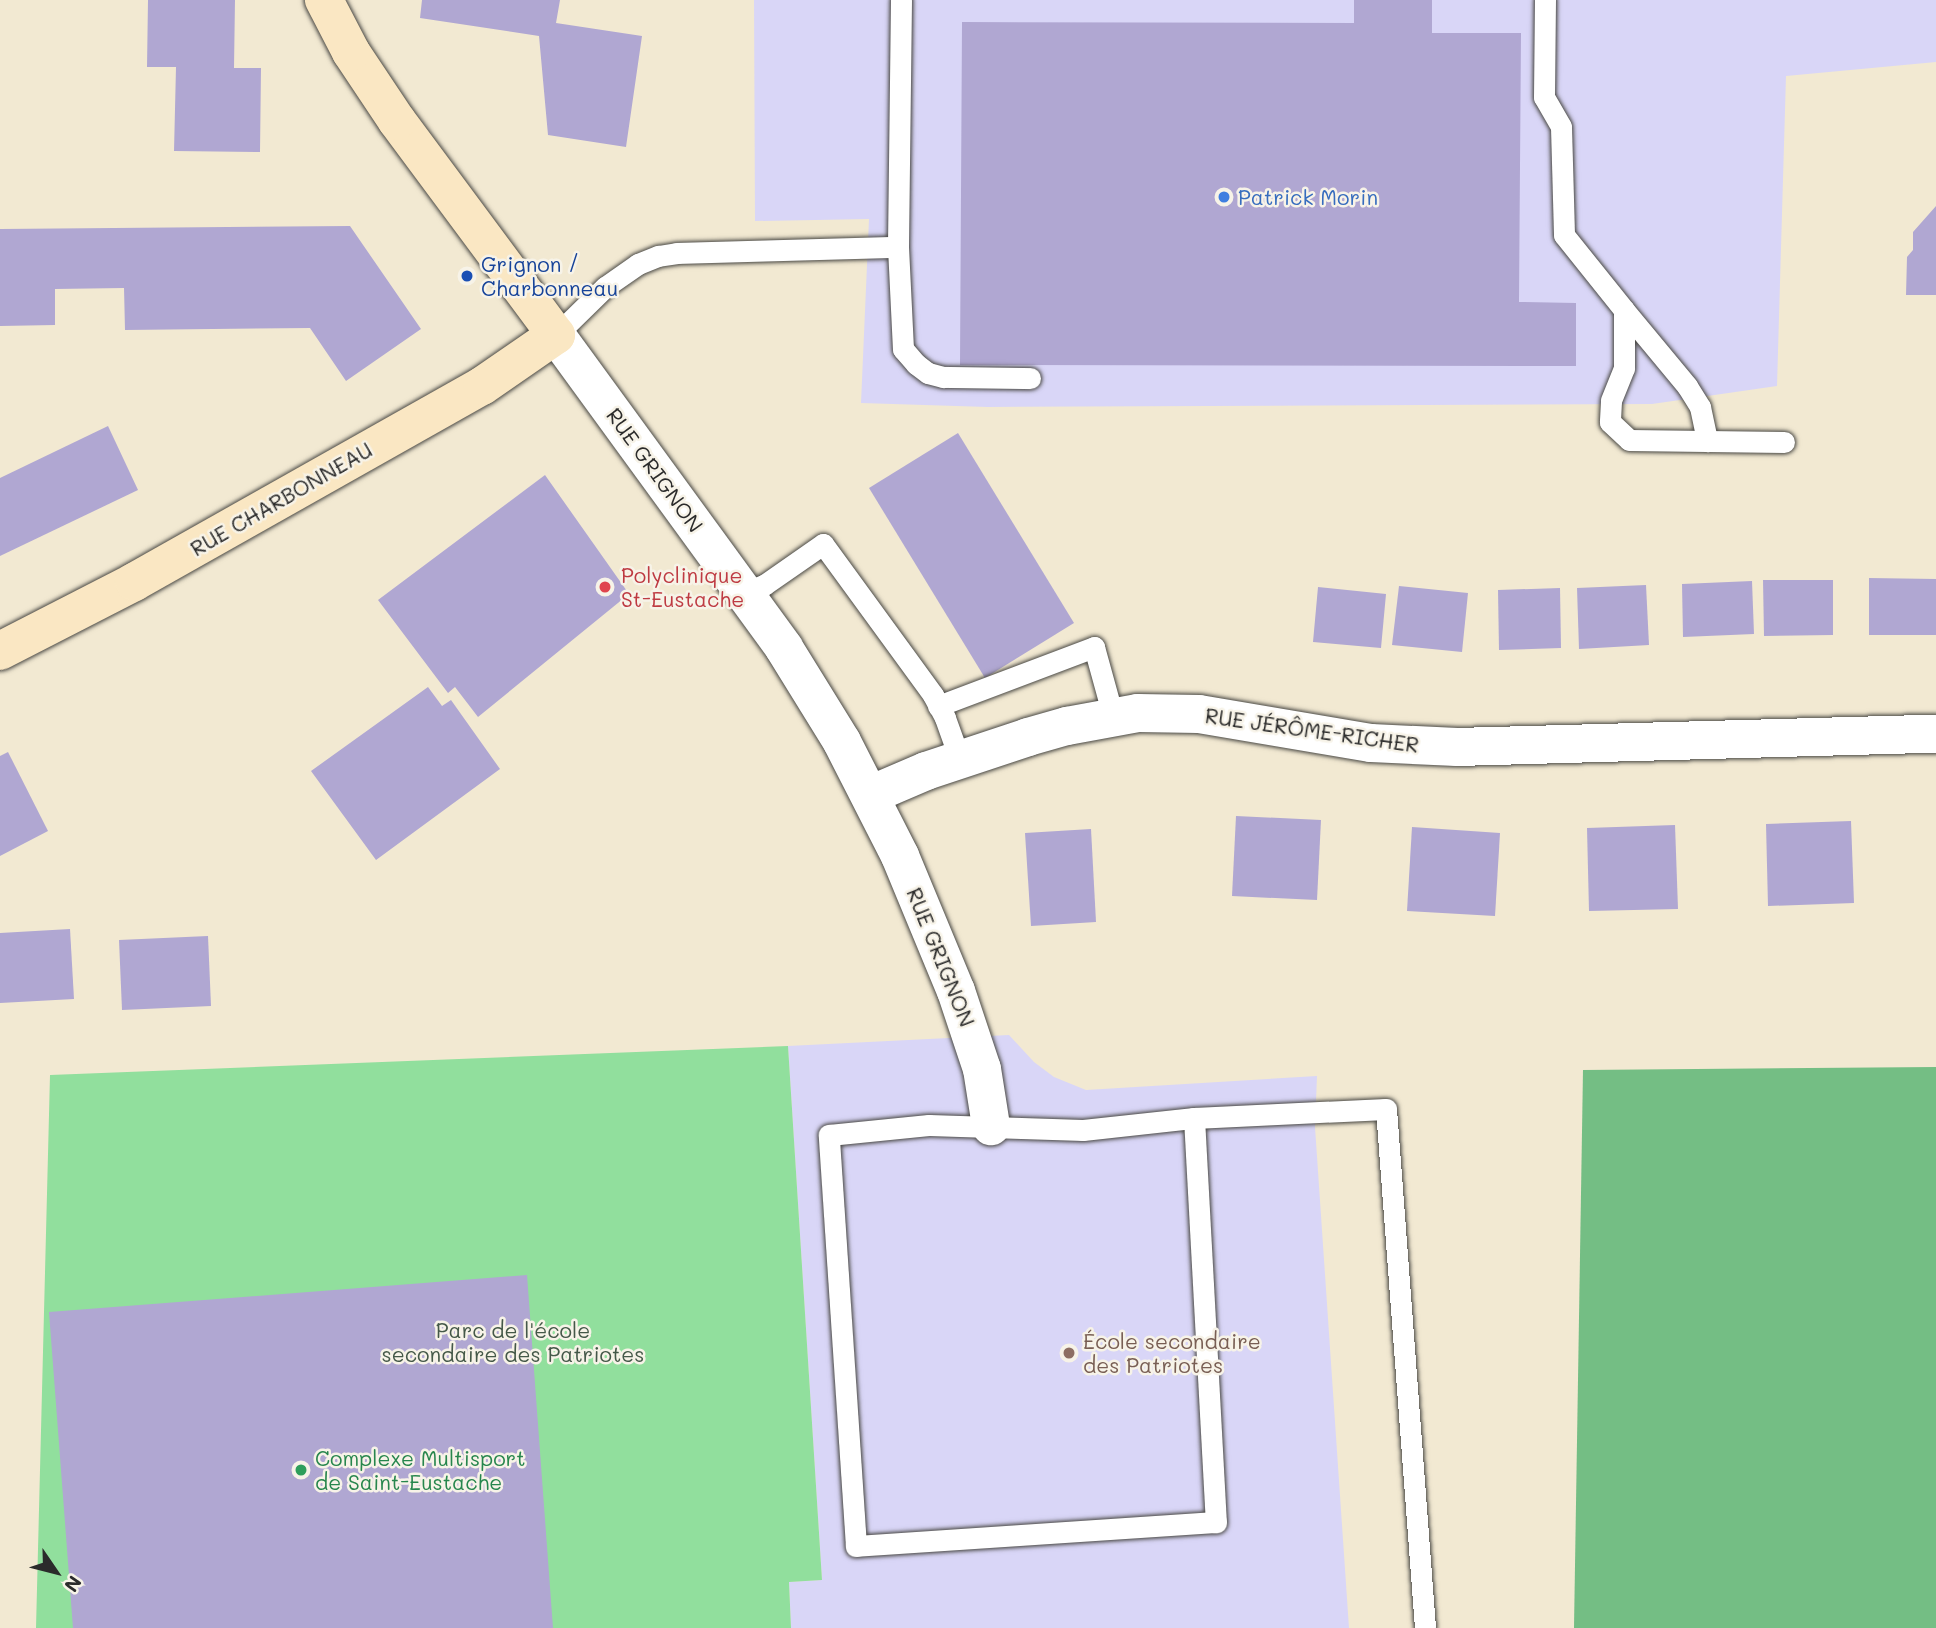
<!DOCTYPE html>
<html>
<head>
<meta charset="utf-8">
<style>
	body { margin:0 }
	#map { position:relative; width:1936px; height:1628px; overflow:hidden; background:#f2e9d2; font-family:Mali,sans-serif }
	div>[style] { position:absolute }
	[style*='--x'] { left:calc(var(--x)*1px); top:calc(var(--y)*1px); width:calc(var(--w)*1px); rotate:calc(var(--a)*1deg) }
	.built>* { inset:0; background:#d9d6f7 }
	.green>* { inset:0; background:#91df9d }
	.forest>* { inset:0; background:#74be84 }
	.building>* { inset:0; background:#b0a7d2 }
	.roads { filter:drop-shadow(0 0 2px #494844) drop-shadow(0 0 2px #494844) }
	.lane>* { height:21px; margin:-10.5px; padding:0 10.5px; transform-origin:10.5px; border-radius:10.5px; background:#fff }
	.street>* { height:38px; margin:-19px; padding:0 19px; transform-origin:19px; border-radius:19px; background:#fff }
	.secondary>* { height:38px; margin:-19px; padding:0 19px; transform-origin:19px; border-radius:19px; background:#fae7c3 }
	.dots>* { width:19px; height:19px; translate:-50% -50%; box-sizing:border-box; border:4px solid #f7f3e8; border-radius:50% }
	span { translate:-50% -50%; white-space:nowrap; text-align:center; line-height:1.15; -webkit-text-stroke:5px #f7f3e8; paint-order:stroke }
	.shop-label { font-size:21px; color:#366cbe }
	.left { translate:0 -50%; text-align:left }
	.transit-label { font-size:21px; color:#164399 }
	.street-label { font-size:21px; color:#2b2b2b }
	.health-label { font-size:21px; color:#be3a42 }
	.park-label { font-size:21px; color:#445848 }
	.education-label { font-size:21px; color:#785e54 }
	.leisure-label { font-size:21px; color:#27864d }
	.north { position:absolute; left:21px; top:1537px; width:70px; height:70px; -webkit-text-stroke:5px #f7f3e8; paint-order:stroke; rotate:125deg; font-size:19px; font-weight:700; line-height:28px; text-align:center; color:#2b2b2b }
	.north::after { content:''; display:block; margin:auto; width:24px; height:32px; background:#2b2b2b; clip-path:polygon(50% 0,100% 100%,50% 72%,0 100%) }
</style>
</head>
<body>
<div id="map">
	<div class="built">
		<i style="clip-path:polygon(754px 0,1936px 0,1936px 62px,1786px 76px,1777px 386px,1652px 404px,988px 407px,861px 403px,869px 219px,755px 221px)"></i>
		<i style="clip-path:polygon(1009px 1035px,1034px 1062px,1054px 1077px,1086px 1090px,1317px 1076px,1315px 1127px,1349px 1628px,791px 1628px,789px 1582px,822px 1580px,788px 1046px)"></i>
	</div>
	<div class="green">
		<i style="clip-path:polygon(788px 1046px,822px 1580px,789px 1582px,791px 1628px,36px 1628px,50px 1075px)"></i>
	</div>
	<div class="forest">
		<i style="clip-path:polygon(1936px 1067px,1936px 1628px,1574px 1628px,1583px 1070px)"></i>
	</div>
	<div class="building">
		<i style="clip-path:polygon(148px 0,235px 0,234px 68px,261px 68px,260px 152px,174px 151px,176px 67px,147px 67px)"></i>
		<i style="clip-path:polygon(422px 0,560px 0,556px 23px,642px 36px,626px 147px,548px 135px,539px 36px,420px 18px)"></i>
		<i style="clip-path:polygon(1354px 0,1432px 0,1432px 33px,1521px 33px,1519px 302px,1576px 303px,1576px 366px,960px 365px,962px 22px,1354px 23px)"></i>
		<i style="clip-path:polygon(1936px 206px,1936px 295px,1906px 295px,1907px 257px,1913px 250px,1913px 232px)"></i>
		<i style="clip-path:polygon(350px 226px,421px 329px,346px 381px,310px 328px,125px 330px,124px 288px,55px 289px,55px 325px,0 326px,0 229px)"></i>
		<i style="clip-path:polygon(108px 426px,138px 490px,0 556px,0 478px)"></i>
		<i style="clip-path:polygon(958px 433px,1074px 623px,985px 678px,869px 488px)"></i>
		<i style="clip-path:polygon(545px 475px,629px 594px,478px 717px,455px 687px,448px 693px,378px 600px)"></i>
		<i style="clip-path:polygon(1869px 578px,1936px 579px,1936px 635px,1869px 635px)"></i>
		<i style="clip-path:polygon(1763px 580px,1833px 580px,1833px 635px,1764px 636px)"></i>
		<i style="clip-path:polygon(1752px 581px,1754px 634px,1683px 637px,1682px 584px)"></i>
		<i style="clip-path:polygon(1646px 585px,1649px 645px,1579px 649px,1577px 588px)"></i>
		<i style="clip-path:polygon(1399px 586px,1468px 593px,1462px 652px,1392px 645px)"></i>
		<i style="clip-path:polygon(1318px 587px,1386px 594px,1381px 648px,1313px 642px)"></i>
		<i style="clip-path:polygon(1560px 588px,1561px 648px,1499px 650px,1498px 590px)"></i>
		<i style="clip-path:polygon(428px 687px,442px 706px,451px 700px,500px 769px,376px 860px,311px 771px)"></i>
		<i style="clip-path:polygon(8px 752px,48px 831px,0 856px,0 756px)"></i>
		<i style="clip-path:polygon(1236px 816px,1321px 820px,1317px 900px,1232px 896px)"></i>
		<i style="clip-path:polygon(1851px 821px,1854px 903px,1768px 906px,1766px 824px)"></i>
		<i style="clip-path:polygon(1675px 825px,1678px 909px,1589px 911px,1587px 828px)"></i>
		<i style="clip-path:polygon(1412px 827px,1500px 833px,1495px 916px,1407px 911px)"></i>
		<i style="clip-path:polygon(1091px 829px,1096px 922px,1031px 926px,1025px 833px)"></i>
		<i style="clip-path:polygon(70px 929px,74px 999px,0 1003px,0 933px)"></i>
		<i style="clip-path:polygon(208px 936px,211px 1006px,122px 1010px,119px 940px)"></i>
		<i style="clip-path:polygon(527px 1275px,553px 1628px,73px 1628px,49px 1312px)"></i>
	</div>
	<div class="roads">
		<div class="lane">
			<i style="--x:901;--y:0;--w:247;--a:90.7"></i>
			<i style="--x:898;--y:247;--w:102;--a:87.2"></i>
			<i style="--x:903;--y:349;--w:20;--a:49"></i>
			<i style="--x:916;--y:364;--w:15;--a:37"></i>
			<i style="--x:928;--y:373;--w:16;--a:15"></i>
			<i style="--x:943;--y:377;--w:87;--a:0.7"></i>
			<i style="--x:1545;--y:0;--w:97;--a:90.6"></i>
			<i style="--x:1544;--y:97;--w:34;--a:60"></i>
			<i style="--x:1561;--y:127;--w:108;--a:88.4"></i>
			<i style="--x:1564;--y:235;--w:96;--a:51.3"></i>
			<i style="--x:1624;--y:310;--w:58;--a:90"></i>
			<i style="--x:1624;--y:368;--w:35;--a:112"></i>
			<i style="--x:1611;--y:401;--w:21;--a:93"></i>
			<i style="--x:1610;--y:422;--w:26;--a:43"></i>
			<i style="--x:1629;--y:440;--w:155;--a:0.7"></i>
			<i style="--x:1624;--y:310;--w:99;--a:50.3"></i>
			<i style="--x:1687;--y:386;--w:25;--a:58"></i>
			<i style="--x:1700;--y:407;--w:35;--a:78"></i>
			<i style="--x:556;--y:335;--w:69;--a:-44.4"></i>
			<i style="--x:605;--y:287;--w:40;--a:-34.9"></i>
			<i style="--x:638;--y:264;--w:22;--a:-22"></i>
			<i style="--x:658;--y:256;--w:19;--a:-9"></i>
			<i style="--x:677;--y:253;--w:221;--a:-1.6"></i>
			<i style="--x:744;--y:593;--w:22;--a:-22"></i>
			<i style="--x:764;--y:585;--w:72;--a:-34.8"></i>
			<i style="--x:823;--y:544;--w:187;--a:53.9"></i>
			<i style="--x:933;--y:695;--w:26;--a:62"></i>
			<i style="--x:945;--y:718;--w:45;--a:70.3"></i>
			<i style="--x:938;--y:706;--w:167;--a:-20.7"></i>
			<i style="--x:1094;--y:647;--w:72;--a:74.6"></i>
			<i style="--x:1194;--y:1118;--w:405;--a:86.9"></i>
			<i style="--x:1216;--y:1522;--w:361;--a:176.2"></i>
			<i style="--x:856;--y:1546;--w:412;--a:-93.8"></i>
			<i style="--x:829;--y:1135;--w:100;--a:-5.7"></i>
			<i style="--x:929;--y:1125;--w:154;--a:1.9"></i>
			<i style="--x:1083;--y:1130;--w:112;--a:-6.2"></i>
			<i style="--x:1194;--y:1118;--w:192;--a:-2.7"></i>
			<i style="--x:1386;--y:1109;--w:520;--a:85.7"></i>
		</div>
		<div class="street">
			<i style="--x:556;--y:335;--w:387;--a:53.9"></i>
			<i style="--x:784;--y:648;--w:110;--a:58.3"></i>
			<i style="--x:842;--y:742;--w:128;--a:63"></i>
			<i style="--x:900;--y:856;--w:146;--a:67.5"></i>
			<i style="--x:956;--y:991;--w:82;--a:71.6"></i>
			<i style="--x:982;--y:1069;--w:58;--a:81"></i>
			<i style="--x:870;--y:795;--w:61;--a:-23.2"></i>
			<i style="--x:926;--y:771;--w:108;--a:-18.4"></i>
			<i style="--x:1028;--y:737;--w:41;--a:-15.8"></i>
			<i style="--x:1067;--y:726;--w:72;--a:-10.4"></i>
			<i style="--x:1138;--y:713;--w:61;--a:0.9"></i>
			<i style="--x:1199;--y:714;--w:174;--a:9.6"></i>
			<i style="--x:1371;--y:743;--w:86;--a:2.7"></i>
			<i style="--x:1457;--y:747;--w:479;--a:-1.6"></i>
		</div>
		<div class="secondary">
			<i style="--x:0;--y:651;--w:151;--a:-27.2"></i>
			<i style="--x:134;--y:582;--w:399;--a:-29.4"></i>
			<i style="--x:482;--y:386;--w:90;--a:-34.6"></i>
			<i style="--x:556;--y:335;--w:267;--a:-126.6"></i>
			<i style="--x:397;--y:121;--w:83;--a:-123.7"></i>
			<i style="--x:351;--y:52;--w:59;--a:-117.4"></i>
		</div>
	</div>
	<div class="dots">
		<i style="left:1224px;top:197px;background:#3f7fe0"></i>
		<i style="left:467px;top:276px;background:#1a4fb4"></i>
		<i style="left:605px;top:587px;background:#e0444e"></i>
		<i style="left:1069px;top:1353px;background:#8d6e63"></i>
		<i style="left:301px;top:1470px;background:#2e9e5b"></i>
	</div>
	<div class="shop-label">
		<span class="left" style="left:1238px;top:197px">Patrick Morin</span>
	</div>
	<div class="transit-label">
		<span class="left" style="left:481px;top:276px">Grignon /<br>Charbonneau</span>
	</div>
	<div class="street-label">
		<span style="left:655px;top:470px;rotate:54deg">RUE GRIGNON</span>
		<span style="left:281px;top:499px;rotate:-30deg">RUE CHARBONNEAU</span>
		<span style="left:1312px;top:730px;rotate:8deg">RUE JÉRÔME-RICHER</span>
		<span style="left:941px;top:957px;rotate:68deg">RUE GRIGNON</span>
	</div>
	<div class="health-label">
		<span class="left" style="left:621px;top:587px">Polyclinique<br>St-Eustache</span>
	</div>
	<div class="park-label">
		<span style="left:513px;top:1342px">Parc de l'école<br>secondaire des Patriotes</span>
	</div>
	<div class="education-label">
		<span class="left" style="left:1083px;top:1353px">École secondaire<br>des Patriotes</span>
	</div>
	<div class="leisure-label">
		<span class="left" style="left:315px;top:1470px">Complexe Multisport<br>de Saint-Eustache</span>
	</div>
	<div class="north">N</div>
</div>
</body>
</html>
